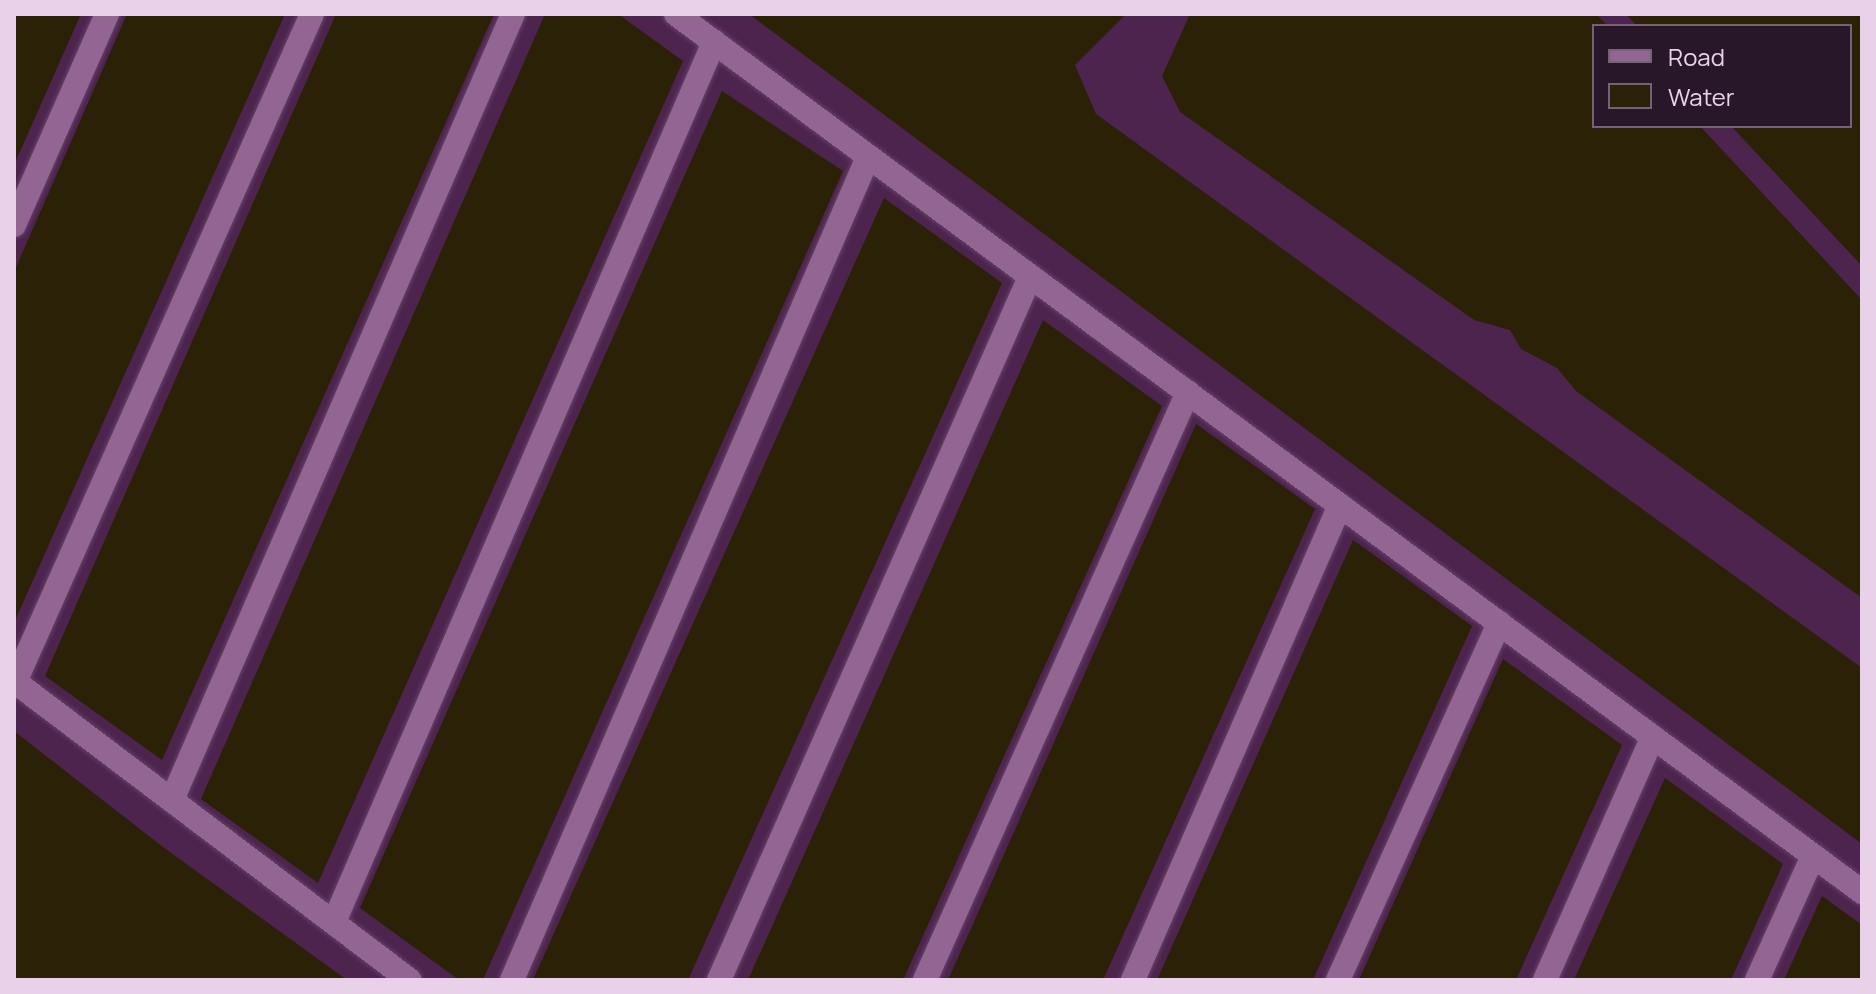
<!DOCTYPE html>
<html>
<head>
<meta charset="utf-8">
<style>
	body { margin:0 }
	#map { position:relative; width:1876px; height:994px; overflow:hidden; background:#4d244e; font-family:Manrope,sans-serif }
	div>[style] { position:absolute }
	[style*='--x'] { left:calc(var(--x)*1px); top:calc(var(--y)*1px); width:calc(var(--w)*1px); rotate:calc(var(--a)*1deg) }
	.water>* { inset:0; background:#2b2107 }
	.roads { filter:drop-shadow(0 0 2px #654266) drop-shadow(0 0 2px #654266) }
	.minor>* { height:24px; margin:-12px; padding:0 12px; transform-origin:12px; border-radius:12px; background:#926593 }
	span { translate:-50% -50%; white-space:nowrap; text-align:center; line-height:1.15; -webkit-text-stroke:7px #281629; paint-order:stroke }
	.frame { position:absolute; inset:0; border:16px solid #ead1ea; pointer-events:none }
	.legend { position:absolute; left:1592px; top:24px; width:260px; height:104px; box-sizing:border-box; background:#281629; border:2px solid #766176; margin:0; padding:10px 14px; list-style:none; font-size:24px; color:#ead1ea }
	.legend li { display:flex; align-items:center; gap:16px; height:40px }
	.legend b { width:40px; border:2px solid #766176 }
</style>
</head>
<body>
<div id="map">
	<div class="water">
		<i style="clip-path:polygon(14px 14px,81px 14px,14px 165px)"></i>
		<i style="clip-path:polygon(127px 14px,285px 14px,14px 623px,14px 272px)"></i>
		<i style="clip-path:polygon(336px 14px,494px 14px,162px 760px,45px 676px)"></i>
		<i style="clip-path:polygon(545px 14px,618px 14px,683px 61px,318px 883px,201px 799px)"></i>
		<i style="clip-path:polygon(749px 14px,1126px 14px,1075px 65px,1096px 114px,1862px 668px,1862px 844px)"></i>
		<i style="clip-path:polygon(1190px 14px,1596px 14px,1608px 26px,1594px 26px,1594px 126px,1700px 126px,1862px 300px,1862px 598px,1576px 391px,1557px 368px,1521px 349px,1510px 330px,1474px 320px,1180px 112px,1162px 76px)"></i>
		<i style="clip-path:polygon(1626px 14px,1862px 14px,1862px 266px,1731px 126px,1850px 126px,1850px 26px,1637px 26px)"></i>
		<i style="clip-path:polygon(722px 91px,843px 171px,483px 980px,459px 980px,360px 908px)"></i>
		<i style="clip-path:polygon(884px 198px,1002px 283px,688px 980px,533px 980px)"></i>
		<i style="clip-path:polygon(1043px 320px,1162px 406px,903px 980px,748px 980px)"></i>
		<i style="clip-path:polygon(1196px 424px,1315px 509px,1103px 980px,948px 980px)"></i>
		<i style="clip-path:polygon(1353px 540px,1472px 626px,1313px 980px,1157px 980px)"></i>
		<i style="clip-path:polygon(1503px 659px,1622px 745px,1516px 980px,1359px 980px)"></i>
		<i style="clip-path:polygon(14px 731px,163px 847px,347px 980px,14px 980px)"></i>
		<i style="clip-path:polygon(1665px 778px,1783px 864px,1731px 980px,1574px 980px)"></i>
		<i style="clip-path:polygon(1822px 896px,1862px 925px,1862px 980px,1784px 980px)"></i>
	</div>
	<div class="roads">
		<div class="minor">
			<i style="--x:676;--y:14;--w:1476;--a:36.51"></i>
			<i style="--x:14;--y:225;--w:231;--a:-66.2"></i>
			<i style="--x:14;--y:681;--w:496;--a:37.1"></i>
			<i style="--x:15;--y:682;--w:731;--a:-66.03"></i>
			<i style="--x:172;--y:800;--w:857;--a:-66.55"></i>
			<i style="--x:334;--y:922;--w:959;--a:-66.64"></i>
			<i style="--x:512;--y:980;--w:897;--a:-66.61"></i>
			<i style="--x:719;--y:980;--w:769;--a:-66.14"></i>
			<i style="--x:925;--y:980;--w:644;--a:-65.9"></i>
			<i style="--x:1133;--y:980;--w:518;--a:-66.45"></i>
			<i style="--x:1338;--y:980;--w:392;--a:-65.7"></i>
			<i style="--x:1545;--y:980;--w:265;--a:-66.1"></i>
			<i style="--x:1757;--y:980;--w:136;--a:-65.7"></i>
		</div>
	</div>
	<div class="frame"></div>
	<ul class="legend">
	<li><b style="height:10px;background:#926593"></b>Road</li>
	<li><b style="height:22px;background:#2b2107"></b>Water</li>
	</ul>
</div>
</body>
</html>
